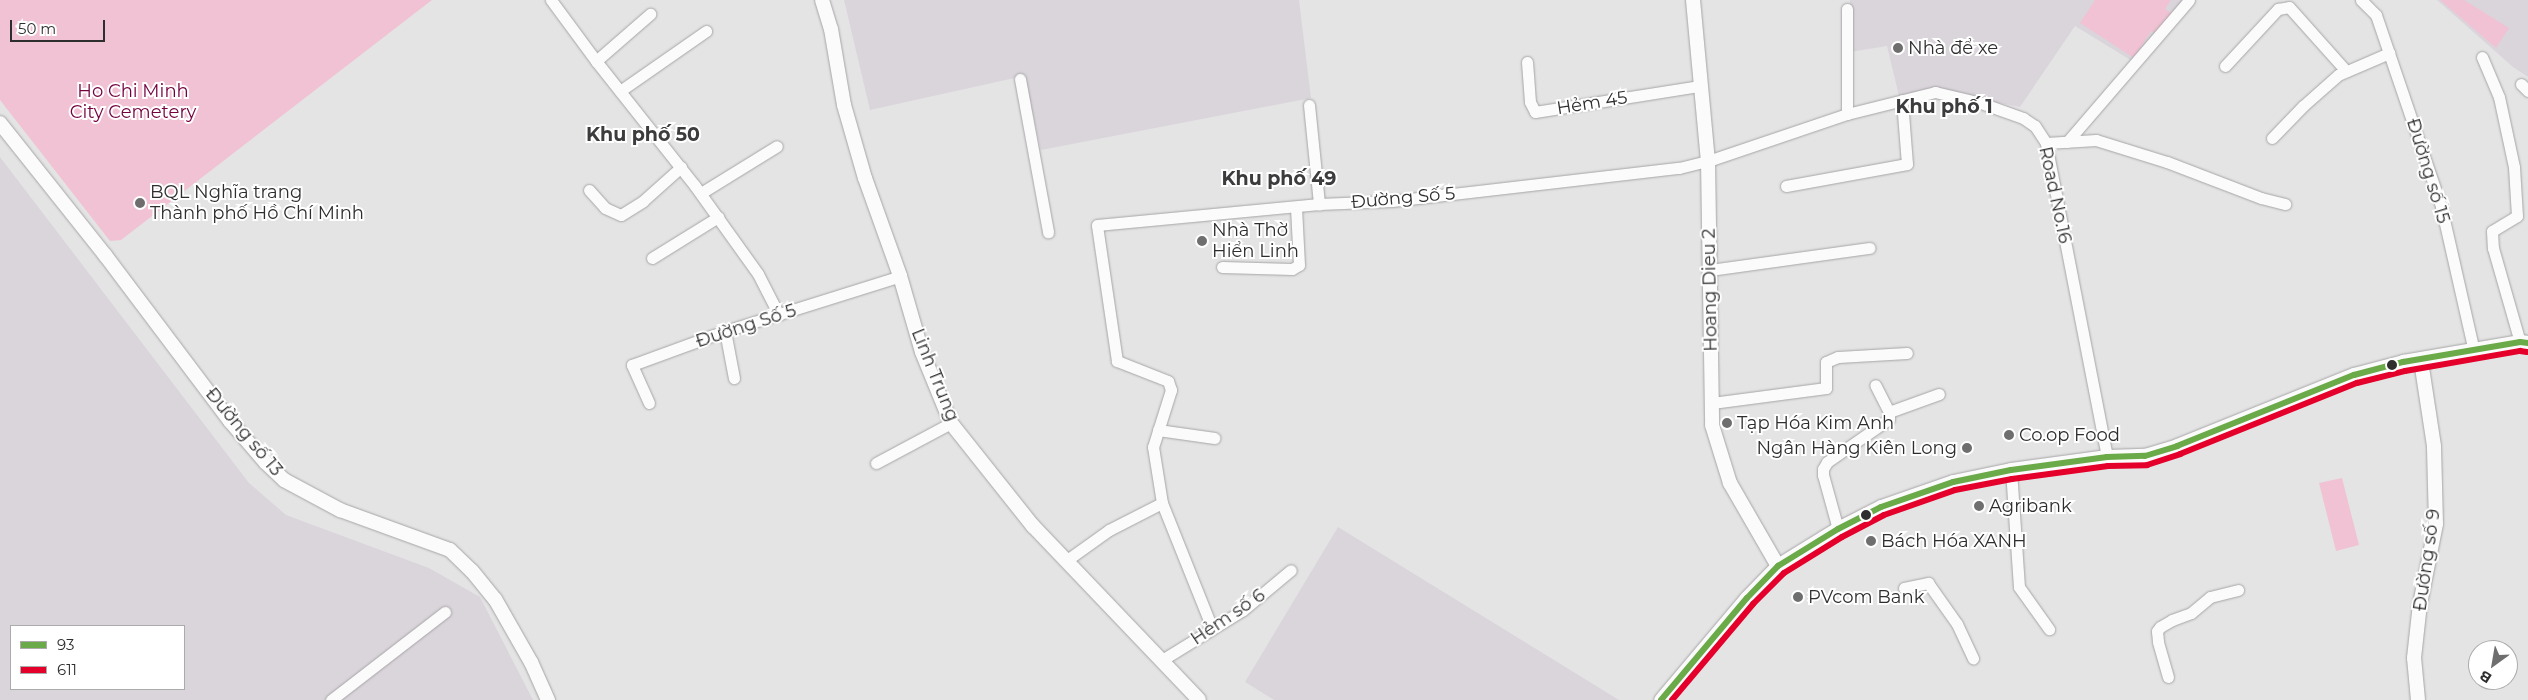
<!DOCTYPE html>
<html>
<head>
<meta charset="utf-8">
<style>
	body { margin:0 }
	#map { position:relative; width:2528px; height:700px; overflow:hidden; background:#e5e4e5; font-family:Montserrat,sans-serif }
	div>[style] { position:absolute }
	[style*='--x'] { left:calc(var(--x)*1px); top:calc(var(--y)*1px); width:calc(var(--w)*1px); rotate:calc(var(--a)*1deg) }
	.built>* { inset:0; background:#dad5db }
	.green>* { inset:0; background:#f0c2d3 }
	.roads { filter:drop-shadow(0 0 1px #a6a5a6) drop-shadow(0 0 1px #a6a5a6) }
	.minor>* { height:11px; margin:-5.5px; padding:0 5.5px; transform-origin:5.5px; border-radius:5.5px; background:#fbfbfb }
	.tertiary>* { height:14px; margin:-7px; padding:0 7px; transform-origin:7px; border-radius:7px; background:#fbfbfb }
	.secondary>* { height:15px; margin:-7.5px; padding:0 7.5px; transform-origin:7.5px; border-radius:7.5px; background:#fbfbfb }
	.bus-1>* { height:6px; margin:-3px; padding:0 3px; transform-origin:3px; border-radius:3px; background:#6baa48 }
	.bus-2>* { height:6px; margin:-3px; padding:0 3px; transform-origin:3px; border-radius:3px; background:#e4002b }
	.dots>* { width:14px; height:14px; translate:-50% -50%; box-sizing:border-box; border:2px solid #fff; border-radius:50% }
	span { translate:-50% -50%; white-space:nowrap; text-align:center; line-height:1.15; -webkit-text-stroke:4px #fff; paint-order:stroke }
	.poi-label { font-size:18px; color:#2f2e2f }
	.left { translate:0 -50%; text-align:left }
	.right { translate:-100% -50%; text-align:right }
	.park-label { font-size:18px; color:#74003f }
	.street-label { font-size:18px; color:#2f2e2f }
	.neighbourhood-label { font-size:19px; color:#3c3b3d; font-weight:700 }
	.legend { position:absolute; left:10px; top:625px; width:175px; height:65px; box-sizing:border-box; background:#fff; border:1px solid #acabac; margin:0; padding:6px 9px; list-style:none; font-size:15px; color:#2f2e2f }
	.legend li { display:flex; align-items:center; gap:10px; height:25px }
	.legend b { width:25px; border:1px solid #acabac }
	.north { position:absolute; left:2468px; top:640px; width:50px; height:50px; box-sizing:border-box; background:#fff; border:1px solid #acabac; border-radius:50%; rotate:212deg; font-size:14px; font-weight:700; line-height:20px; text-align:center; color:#2f2e2f }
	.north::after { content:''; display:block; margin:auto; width:18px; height:22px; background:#6f6e6f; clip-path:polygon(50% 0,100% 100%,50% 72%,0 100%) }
	.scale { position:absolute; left:10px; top:20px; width:95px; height:22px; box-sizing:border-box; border:2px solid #2f2e2f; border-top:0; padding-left:6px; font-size:15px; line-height:18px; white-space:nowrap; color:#2f2e2f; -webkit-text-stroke:4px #fff; paint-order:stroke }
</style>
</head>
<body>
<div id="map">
	<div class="built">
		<i style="clip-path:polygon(844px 0,1299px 0,1311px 98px,1041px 150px,1024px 76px,870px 110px)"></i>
		<i style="clip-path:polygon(1850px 0,2186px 0,2132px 61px,2075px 26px,2020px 107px,1928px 89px,1899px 96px,1887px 46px,1850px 52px)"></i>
		<i style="clip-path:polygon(2437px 0,2528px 0,2528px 77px,2513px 67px)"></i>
		<i style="clip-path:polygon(evenodd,0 157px,249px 483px,286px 515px,429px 568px,480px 597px,533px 700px,0 700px,0 157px,11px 626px,184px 626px,184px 689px,11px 689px,11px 626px)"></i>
		<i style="clip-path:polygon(1338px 527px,1619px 700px,1274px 700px,1245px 682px)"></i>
	</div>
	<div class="green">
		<i style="clip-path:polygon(0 0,432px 0,121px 240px,110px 241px,0 100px)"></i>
		<i style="clip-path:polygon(2095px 0,2171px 0,2165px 9px,2173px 14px,2156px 34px,2151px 31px,2134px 58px,2080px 23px)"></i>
		<i style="clip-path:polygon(2440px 0,2464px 0,2509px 28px,2496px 48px)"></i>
		<i style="clip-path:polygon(2342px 478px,2359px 545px,2336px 551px,2319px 483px)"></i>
	</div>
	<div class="roads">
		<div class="minor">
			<i style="--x:551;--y:0;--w:76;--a:53.6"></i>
			<i style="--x:596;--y:61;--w:159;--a:51.6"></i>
			<i style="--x:695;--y:186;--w:108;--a:54.4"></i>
			<i style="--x:758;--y:274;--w:46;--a:62.9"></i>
			<i style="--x:2361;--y:0;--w:21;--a:45"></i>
			<i style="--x:2376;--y:15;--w:202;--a:71.2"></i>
			<i style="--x:2441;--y:206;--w:149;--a:77.2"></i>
			<i style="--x:1847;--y:9;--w:105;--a:90"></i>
			<i style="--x:2482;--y:57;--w:43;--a:67"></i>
			<i style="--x:2499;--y:97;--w:72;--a:77.9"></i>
			<i style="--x:2514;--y:167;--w:49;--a:86.5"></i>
			<i style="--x:2517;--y:216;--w:29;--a:149"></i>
			<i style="--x:2492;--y:231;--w:17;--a:87"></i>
			<i style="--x:2493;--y:248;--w:98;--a:74"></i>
			<i style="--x:596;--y:61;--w:72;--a:-41"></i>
			<i style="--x:1527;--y:62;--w:40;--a:85.7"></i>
			<i style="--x:1530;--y:102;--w:11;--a:63"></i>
			<i style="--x:1535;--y:112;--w:167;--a:-9"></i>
			<i style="--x:2225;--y:66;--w:78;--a:-47.1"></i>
			<i style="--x:2278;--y:9;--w:11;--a:-10"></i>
			<i style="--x:2289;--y:7;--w:86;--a:48.3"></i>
			<i style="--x:1020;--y:79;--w:156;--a:79.6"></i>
			<i style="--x:2521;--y:84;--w:10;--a:45"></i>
			<i style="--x:620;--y:91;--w:105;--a:-34.9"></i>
			<i style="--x:1309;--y:105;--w:100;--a:84.2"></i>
			<i style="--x:2272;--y:138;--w:45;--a:-45.9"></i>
			<i style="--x:2303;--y:106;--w:47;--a:-41.5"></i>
			<i style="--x:2338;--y:75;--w:56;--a:-23.3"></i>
			<i style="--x:2067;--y:142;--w:187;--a:-49.3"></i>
			<i style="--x:2046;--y:143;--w:50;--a:-3.4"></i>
			<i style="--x:2096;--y:140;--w:74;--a:17.2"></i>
			<i style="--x:2167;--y:162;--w:101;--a:21"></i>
			<i style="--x:2261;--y:198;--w:25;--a:14"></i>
			<i style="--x:1786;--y:186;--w:123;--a:-10.3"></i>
			<i style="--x:1907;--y:164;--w:64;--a:-94.5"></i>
			<i style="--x:589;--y:190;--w:24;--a:48"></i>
			<i style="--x:605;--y:208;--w:17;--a:24"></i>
			<i style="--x:621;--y:215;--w:26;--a:-32"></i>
			<i style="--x:643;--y:201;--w:51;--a:-41.8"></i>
			<i style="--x:701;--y:193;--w:89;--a:-31.7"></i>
			<i style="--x:652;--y:258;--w:78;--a:-31.8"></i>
			<i style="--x:1222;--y:267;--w:70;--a:1.6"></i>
			<i style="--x:1292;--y:269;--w:8;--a:-30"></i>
			<i style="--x:1299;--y:265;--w:58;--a:-93"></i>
			<i style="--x:1710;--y:270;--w:161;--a:-7.9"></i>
			<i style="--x:725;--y:331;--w:48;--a:79.2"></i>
			<i style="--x:649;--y:403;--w:42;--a:-114.1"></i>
			<i style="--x:632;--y:365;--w:99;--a:-20.1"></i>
			<i style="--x:725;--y:331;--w:183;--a:-17.4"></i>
			<i style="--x:1712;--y:403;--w:115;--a:-7.5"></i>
			<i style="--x:1826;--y:388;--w:26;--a:-90"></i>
			<i style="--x:1826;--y:362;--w:13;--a:-23"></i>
			<i style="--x:1838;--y:357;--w:69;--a:-3.3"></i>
			<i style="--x:1889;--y:412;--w:53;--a:-19.8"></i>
			<i style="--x:1158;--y:430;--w:57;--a:8.1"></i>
			<i style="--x:876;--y:463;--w:85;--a:-28.1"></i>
			<i style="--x:2011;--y:470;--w:117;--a:86.1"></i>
			<i style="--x:2019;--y:587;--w:52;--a:54.5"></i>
			<i style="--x:1838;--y:529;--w:56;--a:-105.5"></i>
			<i style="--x:1823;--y:475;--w:6;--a:-90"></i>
			<i style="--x:1823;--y:469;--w:8;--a:-60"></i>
			<i style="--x:1827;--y:462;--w:75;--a:-34.7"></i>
			<i style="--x:1889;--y:419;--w:7;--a:-90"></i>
			<i style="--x:1889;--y:412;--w:30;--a:-117"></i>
			<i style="--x:1067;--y:560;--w:52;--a:-35.5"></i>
			<i style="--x:1109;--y:530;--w:59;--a:-27"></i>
			<i style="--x:1904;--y:588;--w:25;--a:-12"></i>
			<i style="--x:1928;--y:583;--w:50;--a:54.7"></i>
			<i style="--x:1957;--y:624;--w:38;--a:65"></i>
			<i style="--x:1212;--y:628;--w:135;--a:-111.8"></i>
			<i style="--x:1162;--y:503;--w:57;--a:-99.1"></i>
			<i style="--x:1153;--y:447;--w:60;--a:-72.5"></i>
			<i style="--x:1171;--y:390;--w:9;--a:-108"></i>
			<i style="--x:1168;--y:381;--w:55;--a:-158.6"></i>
			<i style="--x:1117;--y:361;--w:137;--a:-98.4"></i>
			<i style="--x:1097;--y:225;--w:223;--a:-5.4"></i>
			<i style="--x:1319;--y:204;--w:73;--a:-2.4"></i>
			<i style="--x:1392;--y:201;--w:289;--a:-6.6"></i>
			<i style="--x:1679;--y:168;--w:30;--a:-14"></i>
			<i style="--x:1708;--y:161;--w:147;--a:-18.7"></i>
			<i style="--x:1847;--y:114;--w:91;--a:-14"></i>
			<i style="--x:1935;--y:92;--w:47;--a:13.4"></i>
			<i style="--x:1981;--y:103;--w:45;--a:19.7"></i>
			<i style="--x:2023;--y:118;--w:14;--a:34"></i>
			<i style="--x:2035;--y:126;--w:20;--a:57"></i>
			<i style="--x:2046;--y:143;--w:320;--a:79"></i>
			<i style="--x:1162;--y:660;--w:95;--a:-31.7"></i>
			<i style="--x:1243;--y:610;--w:62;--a:-39.8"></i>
			<i style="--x:2168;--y:677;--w:37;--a:-106"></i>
			<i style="--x:2158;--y:641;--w:10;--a:-96"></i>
			<i style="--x:2157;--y:631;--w:5;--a:-53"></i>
			<i style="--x:2160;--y:627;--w:14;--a:-30"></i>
			<i style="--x:2172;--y:620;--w:20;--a:-20"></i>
			<i style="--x:2191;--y:613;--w:25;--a:-40"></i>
			<i style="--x:2210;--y:597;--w:29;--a:-14"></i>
			<i style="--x:331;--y:700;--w:144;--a:-37.7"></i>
		</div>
		<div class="tertiary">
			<i style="--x:822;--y:0;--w:30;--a:73"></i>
			<i style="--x:831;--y:29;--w:77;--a:80.3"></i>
			<i style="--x:844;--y:105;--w:76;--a:74"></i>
			<i style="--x:865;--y:178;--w:104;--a:70.3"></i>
			<i style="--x:900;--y:276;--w:79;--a:73.9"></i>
			<i style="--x:922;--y:352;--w:77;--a:67.8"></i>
			<i style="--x:951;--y:423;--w:132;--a:51.5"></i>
			<i style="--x:1033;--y:526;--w:240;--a:46.3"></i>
			<i style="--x:1693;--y:0;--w:162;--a:84.7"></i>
			<i style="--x:1708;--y:161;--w:264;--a:89.1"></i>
			<i style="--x:1712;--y:425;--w:61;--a:72.8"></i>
			<i style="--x:1730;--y:483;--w:96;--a:60"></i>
			<i style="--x:0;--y:123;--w:169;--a:51.5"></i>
			<i style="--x:105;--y:255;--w:208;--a:53"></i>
			<i style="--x:230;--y:421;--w:55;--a:49.4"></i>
			<i style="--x:266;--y:463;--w:25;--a:43"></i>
			<i style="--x:284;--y:480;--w:64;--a:28.2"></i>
			<i style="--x:340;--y:510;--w:117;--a:20"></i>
			<i style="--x:450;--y:550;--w:30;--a:44"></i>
			<i style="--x:472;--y:571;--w:36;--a:51"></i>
			<i style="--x:495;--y:599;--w:73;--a:60.3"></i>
			<i style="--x:531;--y:662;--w:42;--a:65.9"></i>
			<i style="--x:2418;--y:700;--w:42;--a:-95.4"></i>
			<i style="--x:2414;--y:658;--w:54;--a:-83.7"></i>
			<i style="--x:2420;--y:604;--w:82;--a:-78.7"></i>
			<i style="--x:2436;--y:524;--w:78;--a:-91.5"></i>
			<i style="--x:2434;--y:446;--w:86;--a:-98.7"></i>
		</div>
		<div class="secondary">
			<i style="--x:1661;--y:700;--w:133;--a:-49.9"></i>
			<i style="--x:1747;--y:598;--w:45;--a:-45.9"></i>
			<i style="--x:1778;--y:566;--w:70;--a:-31.7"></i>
			<i style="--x:1838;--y:529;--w:48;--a:-27.1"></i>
			<i style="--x:1881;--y:507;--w:76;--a:-19.1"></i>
			<i style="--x:1953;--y:482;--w:59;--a:-11.7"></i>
			<i style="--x:2011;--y:470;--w:97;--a:-7.7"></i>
			<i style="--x:2107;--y:457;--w:38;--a:-2"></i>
			<i style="--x:2145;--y:456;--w:34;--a:-17"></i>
			<i style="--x:2177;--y:446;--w:191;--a:-21.9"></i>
			<i style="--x:2354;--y:375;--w:51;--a:-14.9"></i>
			<i style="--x:2403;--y:362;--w:119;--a:-9.7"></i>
			<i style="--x:2520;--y:342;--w:8;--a:7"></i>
		</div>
	</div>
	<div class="bus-1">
		<i style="--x:1661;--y:700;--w:133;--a:-49.9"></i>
		<i style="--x:1747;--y:598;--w:45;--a:-45.9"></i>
		<i style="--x:1778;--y:566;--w:70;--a:-31.7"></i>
		<i style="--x:1838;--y:529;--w:48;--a:-27.1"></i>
		<i style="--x:1881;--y:507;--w:76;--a:-19.1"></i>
		<i style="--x:1953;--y:482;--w:59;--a:-11.7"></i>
		<i style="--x:2011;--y:470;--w:97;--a:-7.7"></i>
		<i style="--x:2107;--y:457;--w:38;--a:-2"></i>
		<i style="--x:2145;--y:456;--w:34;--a:-17"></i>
		<i style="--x:2177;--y:446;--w:191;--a:-21.9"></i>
		<i style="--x:2354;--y:375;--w:51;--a:-14.9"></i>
		<i style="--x:2403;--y:362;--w:119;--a:-9.7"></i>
		<i style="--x:2520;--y:342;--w:8;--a:7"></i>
	</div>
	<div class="bus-2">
		<i style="--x:1672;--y:700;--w:126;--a:-49.8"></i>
		<i style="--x:1753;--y:604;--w:44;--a:-45"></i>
		<i style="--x:1784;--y:573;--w:68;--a:-31.8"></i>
		<i style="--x:1842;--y:537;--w:47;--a:-27.6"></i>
		<i style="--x:1884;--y:515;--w:75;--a:-19.4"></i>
		<i style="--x:1955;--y:490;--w:58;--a:-10.9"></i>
		<i style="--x:2012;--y:479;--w:97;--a:-7.7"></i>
		<i style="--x:2108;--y:466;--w:39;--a:-1"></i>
		<i style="--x:2147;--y:465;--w:35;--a:-18"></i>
		<i style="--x:2180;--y:454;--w:191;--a:-21.9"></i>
		<i style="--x:2357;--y:383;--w:49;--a:-14"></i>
		<i style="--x:2405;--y:371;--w:117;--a:-9.9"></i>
		<i style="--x:2520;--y:351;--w:7;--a:8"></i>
	</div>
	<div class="dots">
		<i style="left:1898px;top:48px;background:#6f6e6f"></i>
		<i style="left:140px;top:203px;background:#6f6e6f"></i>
		<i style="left:1202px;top:241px;background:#6f6e6f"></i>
		<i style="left:2392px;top:365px;background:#2f2e2f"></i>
		<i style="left:1727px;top:423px;background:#6f6e6f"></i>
		<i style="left:2009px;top:435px;background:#6f6e6f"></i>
		<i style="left:1967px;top:448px;background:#6f6e6f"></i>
		<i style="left:1979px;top:506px;background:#6f6e6f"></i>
		<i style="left:1866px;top:515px;background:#2f2e2f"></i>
		<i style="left:1871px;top:541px;background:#6f6e6f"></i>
		<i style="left:1798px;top:597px;background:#6f6e6f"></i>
	</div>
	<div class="poi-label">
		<span class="left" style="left:1908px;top:48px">Nhà để xe</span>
		<span class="left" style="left:150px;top:203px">BQL Nghĩa trang<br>Thành phố Hồ Chí Minh</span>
		<span class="left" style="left:1212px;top:241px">Nhà Thờ<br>Hiển Linh</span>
		<span class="left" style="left:1737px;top:423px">Tạp Hóa Kim Anh</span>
		<span class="left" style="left:2019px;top:435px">Co.op Food</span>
		<span class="right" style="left:1957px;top:448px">Ngân Hàng Kiên Long</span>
		<span class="left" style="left:1989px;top:506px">Agribank</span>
		<span class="left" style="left:1881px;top:541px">Bách Hóa XANH</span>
		<span class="left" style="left:1808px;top:597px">PVcom Bank</span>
	</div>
	<div class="park-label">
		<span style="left:133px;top:102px">Ho Chi Minh<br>City Cemetery</span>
	</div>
	<div class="street-label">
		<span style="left:1592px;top:103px;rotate:-9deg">Hẻm 45</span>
		<span style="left:2428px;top:171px;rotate:73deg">Đường số 15</span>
		<span style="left:2055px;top:195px;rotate:78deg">Road No.16</span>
		<span style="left:1403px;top:198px;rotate:-5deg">Đường Số 5</span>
		<span style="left:1710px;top:290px;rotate:-91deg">Hoang Dieu 2</span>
		<span style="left:746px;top:326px;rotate:-18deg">Đường Số 5</span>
		<span style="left:935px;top:375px;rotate:68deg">Linh Trung</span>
		<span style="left:244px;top:432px;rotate:50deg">Đường số 13</span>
		<span style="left:2427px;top:560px;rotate:-82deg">Đường số 9</span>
		<span style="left:1228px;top:617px;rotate:-34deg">Hẻm số 6</span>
	</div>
	<div class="neighbourhood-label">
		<span style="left:1944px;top:107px">Khu phố 1</span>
		<span style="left:643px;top:135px">Khu phố 50</span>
		<span style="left:1279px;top:179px">Khu phố 49</span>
	</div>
	<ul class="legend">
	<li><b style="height:6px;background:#6baa48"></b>93</li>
	<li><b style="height:6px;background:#e4002b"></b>611</li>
	</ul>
	<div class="north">B</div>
	<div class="scale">50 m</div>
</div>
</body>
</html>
